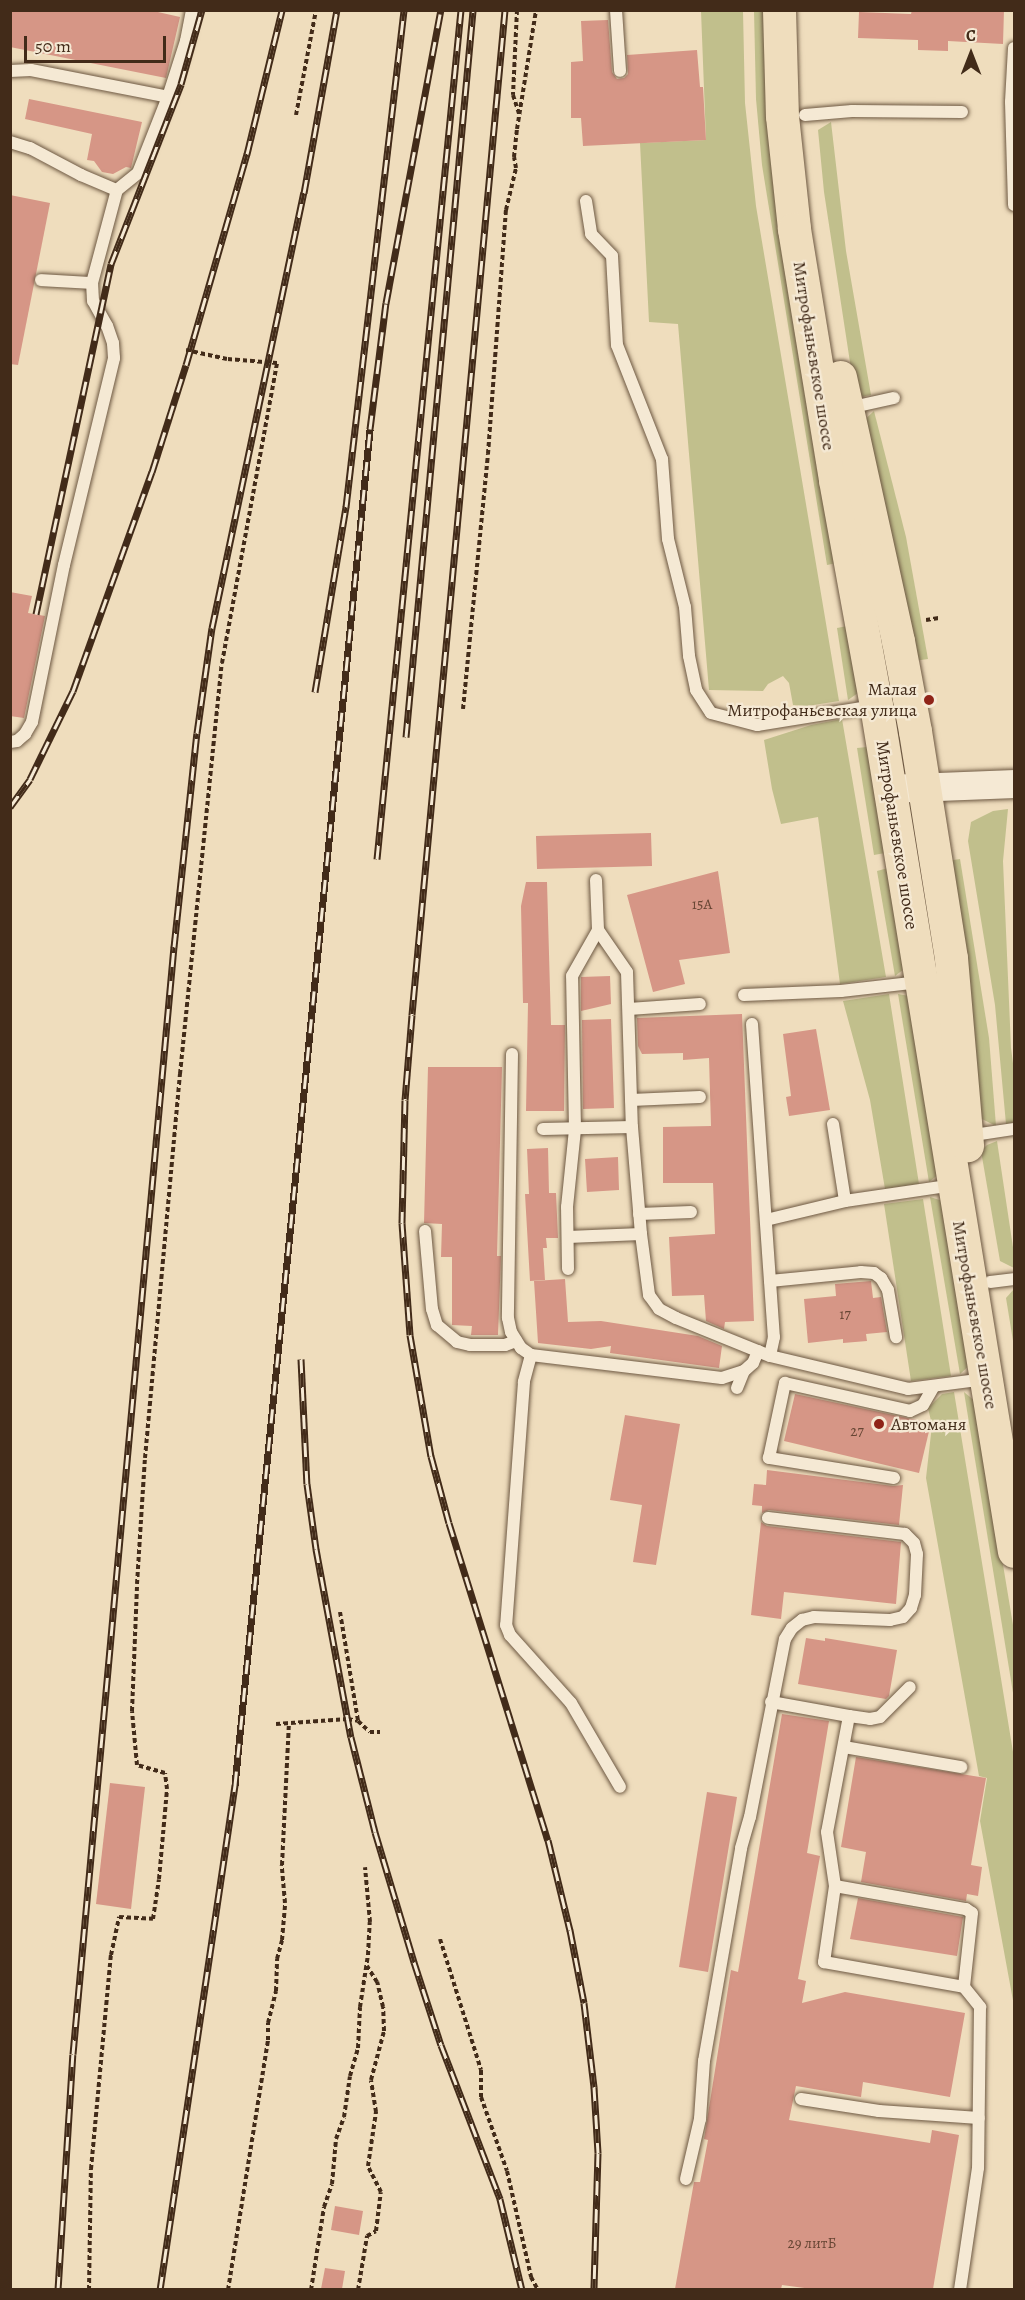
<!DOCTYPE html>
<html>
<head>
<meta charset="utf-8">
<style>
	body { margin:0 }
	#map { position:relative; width:1025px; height:2300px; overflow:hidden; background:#efddbd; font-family:Alegreya,serif }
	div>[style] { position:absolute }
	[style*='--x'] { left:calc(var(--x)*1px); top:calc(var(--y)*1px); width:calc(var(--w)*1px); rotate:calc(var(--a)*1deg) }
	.green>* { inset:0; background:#c1bf8c }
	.building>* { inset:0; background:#d69686 }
	.path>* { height:4px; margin-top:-2px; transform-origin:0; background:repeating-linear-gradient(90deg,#422b19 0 4.5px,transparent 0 7.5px) }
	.roads { filter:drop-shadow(0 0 2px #6d5842) drop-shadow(0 0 2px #6d5842) }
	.service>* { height:12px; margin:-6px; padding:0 6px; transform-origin:6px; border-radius:6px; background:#f5e9d4 }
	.tertiary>* { height:28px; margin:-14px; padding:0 14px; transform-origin:14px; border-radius:14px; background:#f5e9d4 }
	.primary>* { height:33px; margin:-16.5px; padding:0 16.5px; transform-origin:16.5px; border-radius:16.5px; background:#efddbd }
	.rail>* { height:7px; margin-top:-3.5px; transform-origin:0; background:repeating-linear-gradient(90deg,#f5e9d4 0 14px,#422b19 0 28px); box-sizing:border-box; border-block:2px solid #422b19 }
	.dots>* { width:16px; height:16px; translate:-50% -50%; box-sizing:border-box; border:3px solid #f5e9d4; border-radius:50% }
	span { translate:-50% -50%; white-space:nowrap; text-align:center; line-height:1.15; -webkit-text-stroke:4.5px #f5e9d4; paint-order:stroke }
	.number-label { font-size:15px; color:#674634 }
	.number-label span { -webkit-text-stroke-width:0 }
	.street-label { font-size:18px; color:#422b19 }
	.poi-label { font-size:18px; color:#422b19 }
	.right { translate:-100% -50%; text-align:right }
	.left { translate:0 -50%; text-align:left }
	.frame { position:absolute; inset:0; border:12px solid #422b19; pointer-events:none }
	.north { position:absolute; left:941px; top:24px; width:60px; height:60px; -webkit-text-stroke:4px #f5e9d4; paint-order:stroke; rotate:0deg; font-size:16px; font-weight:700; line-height:24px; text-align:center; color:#422b19 }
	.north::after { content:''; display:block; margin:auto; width:21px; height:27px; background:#422b19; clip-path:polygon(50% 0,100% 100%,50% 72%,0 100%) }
	.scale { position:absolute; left:24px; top:36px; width:142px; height:27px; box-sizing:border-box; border:3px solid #422b19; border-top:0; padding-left:8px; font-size:18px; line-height:21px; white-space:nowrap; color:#422b19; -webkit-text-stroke:4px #f5e9d4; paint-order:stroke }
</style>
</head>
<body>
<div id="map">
	<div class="green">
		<i style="clip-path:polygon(701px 11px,743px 11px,745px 103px,756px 206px,839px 701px,807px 706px,793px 705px,789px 683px,783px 676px,768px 684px,763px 691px,709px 690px,678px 324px,649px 322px,640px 143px,706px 140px)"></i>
		<i style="clip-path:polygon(754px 11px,765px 11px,837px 563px,827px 565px,762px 165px,756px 99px)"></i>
		<i style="clip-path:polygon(831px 122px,846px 251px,871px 395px,860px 397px,855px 395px,824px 192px,818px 130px)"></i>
		<i style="clip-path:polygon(874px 411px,906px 537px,928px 659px,914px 661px,860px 424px)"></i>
		<i style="clip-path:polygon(847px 626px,858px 693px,848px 700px,837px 628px)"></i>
		<i style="clip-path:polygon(842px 719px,886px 977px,840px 984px,818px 817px,781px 824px,772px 789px,764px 740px,811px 725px)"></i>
		<i style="clip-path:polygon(867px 747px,885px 853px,874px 855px,857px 748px)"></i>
		<i style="clip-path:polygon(1008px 809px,1003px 861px,1011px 1048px,1014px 1071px,1014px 1123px,1006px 1124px,995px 1005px,968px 841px,971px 822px,993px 811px)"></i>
		<i style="clip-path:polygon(960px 859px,989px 1038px,996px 1126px,976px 1116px,947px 861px)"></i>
		<i style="clip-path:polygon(888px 868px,904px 969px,895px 976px,877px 871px)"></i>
		<i style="clip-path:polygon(889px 994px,919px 1184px,885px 1189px,870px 1100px,843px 1001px)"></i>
		<i style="clip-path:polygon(898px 994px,909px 996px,939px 1174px,929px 1182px)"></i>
		<i style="clip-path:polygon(997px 1141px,1014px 1254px,1014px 1268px,1000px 1261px,981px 1151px,987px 1145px)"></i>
		<i style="clip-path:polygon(930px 1197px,943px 1201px,970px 1365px,960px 1374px)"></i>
		<i style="clip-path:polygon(923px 1199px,951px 1376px,911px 1381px,884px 1204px)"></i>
		<i style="clip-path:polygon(1014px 1289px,1014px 1347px,1006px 1298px)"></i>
		<i style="clip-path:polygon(954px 1392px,1014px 1758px,1014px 2006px,980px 1821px,987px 1778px,979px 1776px,926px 1478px,932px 1425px,928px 1408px,942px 1394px)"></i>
		<i style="clip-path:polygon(964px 1392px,976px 1402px,1014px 1631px,1014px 1699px)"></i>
	</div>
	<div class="building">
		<i style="clip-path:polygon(10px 10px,149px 10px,180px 17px,166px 78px,10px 47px)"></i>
		<i style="clip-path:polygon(912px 10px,1004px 10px,1003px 44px,948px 41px,948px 51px,918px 50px,918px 40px,858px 38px,859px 12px,911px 14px)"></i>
		<i style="clip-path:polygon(608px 20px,612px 72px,617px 79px,624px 78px,628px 74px,627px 55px,697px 50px,700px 87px,703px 87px,706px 140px,583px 146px,581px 118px,571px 118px,571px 62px,583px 61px,581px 21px)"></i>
		<i style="clip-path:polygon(29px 99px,142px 122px,131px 168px,126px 167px,113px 174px,102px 172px,94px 161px,87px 160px,92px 134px,25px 119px)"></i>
		<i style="clip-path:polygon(10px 195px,50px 203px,18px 365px,10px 364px)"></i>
		<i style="clip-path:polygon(10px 592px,32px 596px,28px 613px,45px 616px,24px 718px,10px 716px)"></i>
		<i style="clip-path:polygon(651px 833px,652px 866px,537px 869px,536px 836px)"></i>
		<i style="clip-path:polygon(718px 871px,730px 953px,679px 960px,685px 984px,653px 992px,627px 895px)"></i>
		<i style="clip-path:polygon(526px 882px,547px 882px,551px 1025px,565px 1025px,564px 1111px,526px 1111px,528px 1003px,523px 1003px,521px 906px)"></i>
		<i style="clip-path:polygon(610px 976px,611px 1004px,581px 1011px,581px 977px)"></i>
		<i style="clip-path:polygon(742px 1014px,754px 1321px,725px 1322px,724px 1329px,706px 1321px,704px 1295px,672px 1296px,669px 1237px,715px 1234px,713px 1183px,663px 1183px,663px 1127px,711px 1126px,709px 1058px,683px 1060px,683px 1053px,642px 1054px,638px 1046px,637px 1018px)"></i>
		<i style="clip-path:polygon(611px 1019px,614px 1108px,583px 1109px,582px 1020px)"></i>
		<i style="clip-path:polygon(816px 1029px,830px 1110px,789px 1116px,786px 1097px,791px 1096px,783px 1034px)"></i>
		<i style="clip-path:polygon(428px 1067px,502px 1067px,497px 1256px,501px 1256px,498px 1335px,471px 1335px,472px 1326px,452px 1325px,452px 1257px,441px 1257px,442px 1224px,424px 1223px)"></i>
		<i style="clip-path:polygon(548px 1148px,549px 1193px,556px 1193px,558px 1238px,546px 1238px,547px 1248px,543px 1248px,545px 1280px,530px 1281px,525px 1194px,529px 1194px,527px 1149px)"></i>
		<i style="clip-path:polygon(618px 1157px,619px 1190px,587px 1192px,585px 1159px)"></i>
		<i style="clip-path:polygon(565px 1279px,568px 1322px,601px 1321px,698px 1336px,722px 1346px,719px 1368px,610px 1353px,611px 1346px,591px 1349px,538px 1343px,534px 1281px)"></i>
		<i style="clip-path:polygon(871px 1281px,873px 1298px,881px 1297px,887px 1332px,866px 1334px,867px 1341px,843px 1343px,843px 1339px,808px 1343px,804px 1299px,836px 1296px,835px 1284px)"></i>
		<i style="clip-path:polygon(795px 1394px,931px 1423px,919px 1473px,784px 1441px)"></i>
		<i style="clip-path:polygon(625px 1415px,680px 1424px,656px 1565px,633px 1562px,642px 1505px,610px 1500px)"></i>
		<i style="clip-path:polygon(767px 1470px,893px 1486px,903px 1485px,899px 1525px,769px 1510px,762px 1513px,762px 1506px,752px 1505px,754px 1484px,766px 1485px)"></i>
		<i style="clip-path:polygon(761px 1522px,767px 1526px,901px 1542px,896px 1604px,784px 1592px,781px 1619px,751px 1615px)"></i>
		<i style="clip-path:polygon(806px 1638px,825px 1641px,825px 1638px,897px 1650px,889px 1696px,886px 1699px,798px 1684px)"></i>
		<i style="clip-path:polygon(782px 1714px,829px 1721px,807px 1853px,820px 1856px,798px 1979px,806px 1981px,802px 2003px,845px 1992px,965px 2013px,950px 2097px,863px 2082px,861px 2097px,796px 2086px,789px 2120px,930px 2143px,932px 2130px,959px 2135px,933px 2289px,812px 2289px,782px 2285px,781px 2289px,675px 2289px,694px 2182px,700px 2182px,708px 2140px,704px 2139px,731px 1970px,738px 1972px)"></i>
		<i style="clip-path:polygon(856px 1757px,986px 1778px,971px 1865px,982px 1867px,978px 1896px,967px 1894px,966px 1901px,861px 1882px,866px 1852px,841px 1847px)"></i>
		<i style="clip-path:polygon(110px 1783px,145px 1787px,131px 1909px,96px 1904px)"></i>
		<i style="clip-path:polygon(707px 1792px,737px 1797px,708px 1972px,679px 1967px)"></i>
		<i style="clip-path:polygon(858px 1898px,963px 1917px,957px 1956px,850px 1939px)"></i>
		<i style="clip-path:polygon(335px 2206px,363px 2211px,359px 2235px,331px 2230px)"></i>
		<i style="clip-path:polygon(325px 2268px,345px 2271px,342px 2289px,321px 2289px)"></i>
	</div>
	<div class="path">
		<i style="--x:517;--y:10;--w:85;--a:92.7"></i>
		<i style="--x:513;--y:95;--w:20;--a:72"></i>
		<i style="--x:296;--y:115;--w:107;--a:-79.2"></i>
		<i style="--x:926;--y:620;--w:13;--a:-9"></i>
		<i style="--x:463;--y:709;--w:256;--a:-84.4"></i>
		<i style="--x:488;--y:454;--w:245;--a:-85.8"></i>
		<i style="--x:506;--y:210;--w:43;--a:-76.6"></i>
		<i style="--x:516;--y:168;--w:11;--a:-100"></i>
		<i style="--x:514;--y:157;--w:28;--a:-84"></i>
		<i style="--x:517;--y:129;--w:121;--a:-80.9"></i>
		<i style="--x:340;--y:1612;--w:110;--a:80.6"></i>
		<i style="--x:358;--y:1721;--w:16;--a:43"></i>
		<i style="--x:370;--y:1732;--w:10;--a:0"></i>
		<i style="--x:276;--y:1724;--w:72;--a:-4"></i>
		<i style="--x:348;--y:1719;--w:10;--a:11"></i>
		<i style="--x:440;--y:1939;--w:137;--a:72.6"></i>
		<i style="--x:481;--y:2070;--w:27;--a:90"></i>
		<i style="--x:481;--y:2097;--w:78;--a:70.6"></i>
		<i style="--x:507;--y:2171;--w:109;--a:77.2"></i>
		<i style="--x:531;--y:2277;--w:15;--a:62"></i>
		<i style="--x:89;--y:2290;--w:121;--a:-89.1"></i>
		<i style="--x:91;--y:2169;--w:215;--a:-84.7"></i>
		<i style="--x:111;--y:1955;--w:39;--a:-78"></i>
		<i style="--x:119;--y:1917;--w:34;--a:3"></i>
		<i style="--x:153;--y:1919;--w:40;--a:-81.5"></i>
		<i style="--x:159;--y:1879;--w:90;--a:-84.9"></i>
		<i style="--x:167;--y:1789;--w:16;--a:-97"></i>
		<i style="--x:165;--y:1773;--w:29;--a:-164"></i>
		<i style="--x:137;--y:1765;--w:54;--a:-95.3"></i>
		<i style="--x:132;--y:1711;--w:127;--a:-87.7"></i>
		<i style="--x:137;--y:1584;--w:126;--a:-86.4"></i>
		<i style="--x:145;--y:1458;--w:386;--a:-84.8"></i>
		<i style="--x:180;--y:1074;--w:413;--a:-84.2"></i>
		<i style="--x:222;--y:663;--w:305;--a:-79.6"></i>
		<i style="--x:277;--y:363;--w:50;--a:-175.4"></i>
		<i style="--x:227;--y:359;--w:42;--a:-167.6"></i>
		<i style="--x:228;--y:2290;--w:253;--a:-80.9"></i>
		<i style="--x:268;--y:2040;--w:17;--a:-90"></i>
		<i style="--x:268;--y:2023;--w:33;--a:-76"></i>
		<i style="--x:276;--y:1991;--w:32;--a:-88"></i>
		<i style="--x:277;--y:1959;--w:20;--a:-75"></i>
		<i style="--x:282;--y:1940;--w:37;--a:-85"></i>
		<i style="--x:285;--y:1903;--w:38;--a:-95"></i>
		<i style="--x:282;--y:1865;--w:142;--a:-87.2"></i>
		<i style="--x:311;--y:2290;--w:84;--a:-81.1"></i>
		<i style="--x:324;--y:2207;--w:24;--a:-71"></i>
		<i style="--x:332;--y:2184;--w:45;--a:-84.9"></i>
		<i style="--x:336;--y:2139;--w:23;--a:-70"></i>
		<i style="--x:344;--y:2117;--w:41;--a:-81.7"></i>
		<i style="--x:350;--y:2076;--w:29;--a:-74"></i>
		<i style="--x:358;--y:2048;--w:41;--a:-87.2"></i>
		<i style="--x:360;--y:2007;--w:53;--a:-81.3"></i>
		<i style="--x:368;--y:1955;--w:33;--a:-87"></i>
		<i style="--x:370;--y:1922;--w:55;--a:-95.2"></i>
		<i style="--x:358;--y:2290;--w:55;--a:-80.5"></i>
		<i style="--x:367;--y:2236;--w:10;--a:-29"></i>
		<i style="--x:376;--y:2231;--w:39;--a:-83"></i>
		<i style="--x:381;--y:2192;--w:29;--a:-117"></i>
		<i style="--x:368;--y:2166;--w:55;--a:-81.6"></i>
		<i style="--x:376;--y:2112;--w:32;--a:-99"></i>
		<i style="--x:371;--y:2080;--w:51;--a:-75.1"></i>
		<i style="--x:384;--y:2031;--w:24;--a:-92"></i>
		<i style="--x:383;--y:2007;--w:26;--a:-103"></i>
		<i style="--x:377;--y:1982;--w:19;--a:-122"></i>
	</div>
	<div class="roads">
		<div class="service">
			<i style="--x:616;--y:10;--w:61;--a:86.2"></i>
			<i style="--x:1014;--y:48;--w:54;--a:93.2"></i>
			<i style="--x:1011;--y:102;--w:103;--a:88.3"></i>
			<i style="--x:10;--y:71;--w:21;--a:-3"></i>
			<i style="--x:31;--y:70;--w:140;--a:11.1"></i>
			<i style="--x:805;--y:115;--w:47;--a:-4.9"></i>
			<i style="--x:852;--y:111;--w:110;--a:0.5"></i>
			<i style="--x:10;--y:142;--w:21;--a:17"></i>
			<i style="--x:30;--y:148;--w:58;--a:27.9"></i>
			<i style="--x:81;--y:175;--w:39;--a:23"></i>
			<i style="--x:586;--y:201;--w:33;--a:81"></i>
			<i style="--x:591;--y:234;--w:30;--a:46"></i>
			<i style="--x:612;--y:256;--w:89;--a:86.8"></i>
			<i style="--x:617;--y:345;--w:123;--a:68.5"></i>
			<i style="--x:662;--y:459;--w:80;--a:85.7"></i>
			<i style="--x:668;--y:539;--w:70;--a:76"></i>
			<i style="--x:685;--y:607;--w:49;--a:85.3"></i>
			<i style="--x:689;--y:656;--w:35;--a:78"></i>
			<i style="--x:696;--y:690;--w:27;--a:57"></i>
			<i style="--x:711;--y:713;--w:48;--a:14.6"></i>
			<i style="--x:757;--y:725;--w:119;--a:-9.2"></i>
			<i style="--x:41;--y:280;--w:51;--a:3.4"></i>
			<i style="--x:848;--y:408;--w:47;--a:-12.3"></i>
			<i style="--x:10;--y:742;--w:7;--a:-8"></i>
			<i style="--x:17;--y:741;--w:11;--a:-41"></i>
			<i style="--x:25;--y:734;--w:14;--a:-60"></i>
			<i style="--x:32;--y:722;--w:160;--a:-78.5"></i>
			<i style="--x:64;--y:565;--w:213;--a:-76.4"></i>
			<i style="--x:114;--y:358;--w:15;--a:-94"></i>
			<i style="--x:113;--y:343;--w:18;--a:-109"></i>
			<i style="--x:107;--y:326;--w:29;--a:-119"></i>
			<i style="--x:93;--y:301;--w:18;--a:-93"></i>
			<i style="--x:92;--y:283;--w:96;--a:-75"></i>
			<i style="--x:117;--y:190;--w:27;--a:-39"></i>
			<i style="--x:138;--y:173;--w:82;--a:-68.5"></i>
			<i style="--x:168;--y:97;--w:59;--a:-72.2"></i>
			<i style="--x:186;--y:41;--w:32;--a:-79"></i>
			<i style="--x:596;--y:880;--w:50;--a:87.7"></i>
			<i style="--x:598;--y:930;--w:51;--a:55.4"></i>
			<i style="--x:627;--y:972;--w:155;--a:88.2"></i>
			<i style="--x:632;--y:1127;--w:107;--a:85.2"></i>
			<i style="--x:641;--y:1234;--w:62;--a:82.5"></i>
			<i style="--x:649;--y:1295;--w:17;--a:54"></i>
			<i style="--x:659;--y:1309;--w:19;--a:28"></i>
			<i style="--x:676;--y:1318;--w:101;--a:22"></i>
			<i style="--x:770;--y:1356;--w:142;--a:13.4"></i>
			<i style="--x:908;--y:1389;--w:78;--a:-7.4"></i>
			<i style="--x:744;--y:995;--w:97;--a:-2.4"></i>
			<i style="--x:841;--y:991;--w:79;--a:-6.6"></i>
			<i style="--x:629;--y:1009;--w:71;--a:-4"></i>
			<i style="--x:752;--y:1024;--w:314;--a:86"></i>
			<i style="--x:774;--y:1337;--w:19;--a:102"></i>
			<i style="--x:512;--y:1054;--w:264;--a:90.9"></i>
			<i style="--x:508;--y:1318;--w:14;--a:78"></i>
			<i style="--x:511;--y:1332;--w:19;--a:58"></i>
			<i style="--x:521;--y:1348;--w:12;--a:35"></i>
			<i style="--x:531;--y:1355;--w:192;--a:6.9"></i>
			<i style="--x:722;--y:1378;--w:23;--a:-18"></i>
			<i style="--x:744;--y:1371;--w:12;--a:-42"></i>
			<i style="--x:753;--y:1363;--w:13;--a:-67"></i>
			<i style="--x:631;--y:1100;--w:69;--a:-2.5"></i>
			<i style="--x:833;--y:1124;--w:78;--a:81.1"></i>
			<i style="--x:543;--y:1129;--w:89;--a:-1.3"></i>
			<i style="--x:967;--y:1136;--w:48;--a:-8.5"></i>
			<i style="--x:639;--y:1214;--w:52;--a:-2.2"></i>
			<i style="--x:766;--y:1220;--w:81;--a:-13.5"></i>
			<i style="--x:845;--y:1201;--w:109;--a:-8.4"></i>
			<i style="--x:425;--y:1231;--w:78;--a:84.9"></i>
			<i style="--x:432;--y:1309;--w:17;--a:73"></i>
			<i style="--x:437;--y:1325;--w:26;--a:40"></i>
			<i style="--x:457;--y:1342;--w:13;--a:13"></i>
			<i style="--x:470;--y:1345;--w:35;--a:0"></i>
			<i style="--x:505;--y:1345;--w:12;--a:-20"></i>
			<i style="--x:568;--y:1237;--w:73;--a:-2.4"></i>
			<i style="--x:568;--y:1269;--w:62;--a:-90.9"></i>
			<i style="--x:567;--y:1207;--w:78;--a:-84.1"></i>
			<i style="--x:575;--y:1129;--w:153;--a:-91.1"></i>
			<i style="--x:572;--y:976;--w:53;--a:-60.5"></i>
			<i style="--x:770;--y:1281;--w:91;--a:-5.6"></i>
			<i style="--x:861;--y:1272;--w:13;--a:4"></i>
			<i style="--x:874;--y:1273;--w:9;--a:36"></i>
			<i style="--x:881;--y:1278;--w:14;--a:60"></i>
			<i style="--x:888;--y:1290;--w:48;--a:80.3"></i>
			<i style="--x:990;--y:1282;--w:24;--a:-7"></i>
			<i style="--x:531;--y:1355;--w:28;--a:105"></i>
			<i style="--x:524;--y:1382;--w:244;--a:94.2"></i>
			<i style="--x:506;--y:1625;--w:11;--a:68"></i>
			<i style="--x:510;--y:1635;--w:91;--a:48.1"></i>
			<i style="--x:571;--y:1703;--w:97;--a:59.7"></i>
			<i style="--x:737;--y:1388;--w:18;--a:-68"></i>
			<i style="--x:894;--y:1478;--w:127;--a:-170.9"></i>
			<i style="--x:769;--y:1458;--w:77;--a:-78"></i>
			<i style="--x:785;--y:1383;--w:128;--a:12.6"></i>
			<i style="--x:910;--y:1411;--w:14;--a:-25"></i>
			<i style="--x:923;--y:1405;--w:22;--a:-60"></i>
			<i style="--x:771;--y:1702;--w:79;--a:10.2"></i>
			<i style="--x:849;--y:1716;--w:118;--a:100.7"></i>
			<i style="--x:827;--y:1832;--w:55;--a:81.6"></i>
			<i style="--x:835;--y:1886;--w:77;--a:98.2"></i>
			<i style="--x:824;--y:1962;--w:142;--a:10.1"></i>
			<i style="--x:964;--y:1987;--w:26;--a:51"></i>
			<i style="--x:980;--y:2007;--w:161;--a:90.7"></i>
			<i style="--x:978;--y:2168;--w:123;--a:98.4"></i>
			<i style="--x:849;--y:1716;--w:21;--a:8"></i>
			<i style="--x:870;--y:1719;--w:10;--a:-11"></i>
			<i style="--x:880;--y:1717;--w:42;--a:-45"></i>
			<i style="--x:844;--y:1747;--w:119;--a:9.7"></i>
			<i style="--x:835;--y:1886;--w:133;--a:10"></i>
			<i style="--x:966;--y:1909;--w:7;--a:34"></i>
			<i style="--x:972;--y:1913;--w:74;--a:96.2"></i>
			<i style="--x:801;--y:2099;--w:79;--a:8.7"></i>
			<i style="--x:879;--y:2111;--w:100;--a:4"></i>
			<i style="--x:686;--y:2179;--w:62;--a:-76.9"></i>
			<i style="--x:700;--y:2119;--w:58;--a:-86.1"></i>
			<i style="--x:704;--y:2061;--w:216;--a:-80.1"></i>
			<i style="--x:741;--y:1848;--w:32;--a:-74"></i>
			<i style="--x:750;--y:1817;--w:181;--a:-78.9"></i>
			<i style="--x:785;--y:1639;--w:13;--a:-58"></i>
			<i style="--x:792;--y:1628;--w:13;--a:-39"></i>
			<i style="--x:802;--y:1620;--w:12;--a:-14"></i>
			<i style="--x:814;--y:1617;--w:76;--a:2.3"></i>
			<i style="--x:890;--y:1620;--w:13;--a:-13"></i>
			<i style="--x:903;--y:1617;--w:12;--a:-48"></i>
			<i style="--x:911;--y:1608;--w:14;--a:-73"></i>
			<i style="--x:915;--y:1595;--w:41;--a:-87.2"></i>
			<i style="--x:917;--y:1554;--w:11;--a:-105"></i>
			<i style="--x:914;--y:1543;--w:13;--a:-135"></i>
			<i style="--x:905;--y:1534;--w:138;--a:-173.3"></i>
		</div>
		<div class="tertiary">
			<i style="--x:889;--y:789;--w:125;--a:-2.3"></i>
		</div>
		<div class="primary">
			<i style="--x:779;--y:10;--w:106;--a:88.4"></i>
			<i style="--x:782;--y:116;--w:114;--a:83.9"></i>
			<i style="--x:794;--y:229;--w:254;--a:80.7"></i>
			<i style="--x:835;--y:480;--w:229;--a:79.7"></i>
			<i style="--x:876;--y:705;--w:857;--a:80.74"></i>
			<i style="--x:840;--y:377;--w:270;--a:77.6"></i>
			<i style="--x:898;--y:641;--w:92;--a:79.3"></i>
			<i style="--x:915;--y:731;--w:230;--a:81"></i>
			<i style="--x:951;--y:958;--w:188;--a:85.1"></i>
		</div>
	</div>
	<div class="rail">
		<i style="--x:505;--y:10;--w:1009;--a:95.29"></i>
		<i style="--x:412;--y:1015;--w:85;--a:94.7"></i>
		<i style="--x:405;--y:1100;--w:123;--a:91.4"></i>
		<i style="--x:402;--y:1223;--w:112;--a:85.9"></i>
		<i style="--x:410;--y:1335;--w:123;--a:80.2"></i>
		<i style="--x:431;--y:1456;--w:69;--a:75"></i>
		<i style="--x:449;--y:1523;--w:332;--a:72.7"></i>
		<i style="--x:548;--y:1840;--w:93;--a:76.3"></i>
		<i style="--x:570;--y:1930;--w:74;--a:79.1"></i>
		<i style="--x:584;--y:2003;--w:85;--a:83.2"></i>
		<i style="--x:594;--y:2087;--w:66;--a:86.5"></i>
		<i style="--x:598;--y:2153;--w:137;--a:91.7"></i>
		<i style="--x:36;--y:614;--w:358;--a:-77.9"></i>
		<i style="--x:111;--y:264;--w:193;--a:-68.7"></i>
		<i style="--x:181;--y:84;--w:77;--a:-74.2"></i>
		<i style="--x:315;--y:692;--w:188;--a:-80.5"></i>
		<i style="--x:346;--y:507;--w:500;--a:-83.34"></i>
		<i style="--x:406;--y:737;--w:730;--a:-84.73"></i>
		<i style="--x:10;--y:807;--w:34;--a:-54"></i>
		<i style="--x:30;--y:779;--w:98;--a:-64"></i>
		<i style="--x:73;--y:691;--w:233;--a:-70.2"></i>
		<i style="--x:152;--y:472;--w:112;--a:-72.4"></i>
		<i style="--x:186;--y:365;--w:220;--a:-73.9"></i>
		<i style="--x:247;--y:154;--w:148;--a:-76.3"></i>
		<i style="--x:377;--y:859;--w:853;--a:-84.35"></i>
		<i style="--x:301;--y:1359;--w:125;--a:87.3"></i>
		<i style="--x:307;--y:1484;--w:66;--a:82.1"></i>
		<i style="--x:316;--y:1549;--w:191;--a:79.5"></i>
		<i style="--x:351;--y:1737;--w:98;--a:75.8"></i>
		<i style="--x:375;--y:1832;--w:136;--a:73.3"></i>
		<i style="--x:414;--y:1962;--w:87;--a:72"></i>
		<i style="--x:441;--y:2045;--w:165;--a:69"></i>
		<i style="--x:500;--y:2199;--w:94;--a:76.4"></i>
		<i style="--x:58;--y:2290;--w:236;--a:-86.4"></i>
		<i style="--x:73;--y:2054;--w:1112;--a:-84.79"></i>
		<i style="--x:174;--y:947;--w:215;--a:-83.9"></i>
		<i style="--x:197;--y:733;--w:106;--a:-81.9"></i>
		<i style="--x:212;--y:628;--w:445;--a:-78.1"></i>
		<i style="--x:304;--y:193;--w:186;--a:-79.8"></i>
		<i style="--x:160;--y:2290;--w:511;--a:-81.55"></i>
		<i style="--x:235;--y:1785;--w:1363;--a:-84.31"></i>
		<i style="--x:370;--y:429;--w:127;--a:-82.8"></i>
		<i style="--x:386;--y:303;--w:298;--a:-79.4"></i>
	</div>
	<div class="dots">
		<i style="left:929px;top:700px;background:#8f2418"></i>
		<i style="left:879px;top:1424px;background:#8f2418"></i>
	</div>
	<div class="number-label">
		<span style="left:702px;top:905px">15А</span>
		<span style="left:845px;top:1315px">17</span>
		<span style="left:857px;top:1432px">27</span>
		<span style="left:812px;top:2244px">29 литБ</span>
	</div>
	<div class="street-label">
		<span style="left:814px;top:356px;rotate:81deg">Митрофаньевское шоссе</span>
		<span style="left:897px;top:835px;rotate:81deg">Митрофаньевское шоссе</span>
		<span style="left:975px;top:1315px;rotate:80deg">Митрофаньевское шоссе</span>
	</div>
	<div class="poi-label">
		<span class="right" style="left:917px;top:700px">Малая<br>Митрофаньевская улица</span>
		<span class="left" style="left:891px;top:1424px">Автоманя</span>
	</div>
	<div class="frame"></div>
	<div class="north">С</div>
	<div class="scale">50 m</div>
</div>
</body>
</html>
